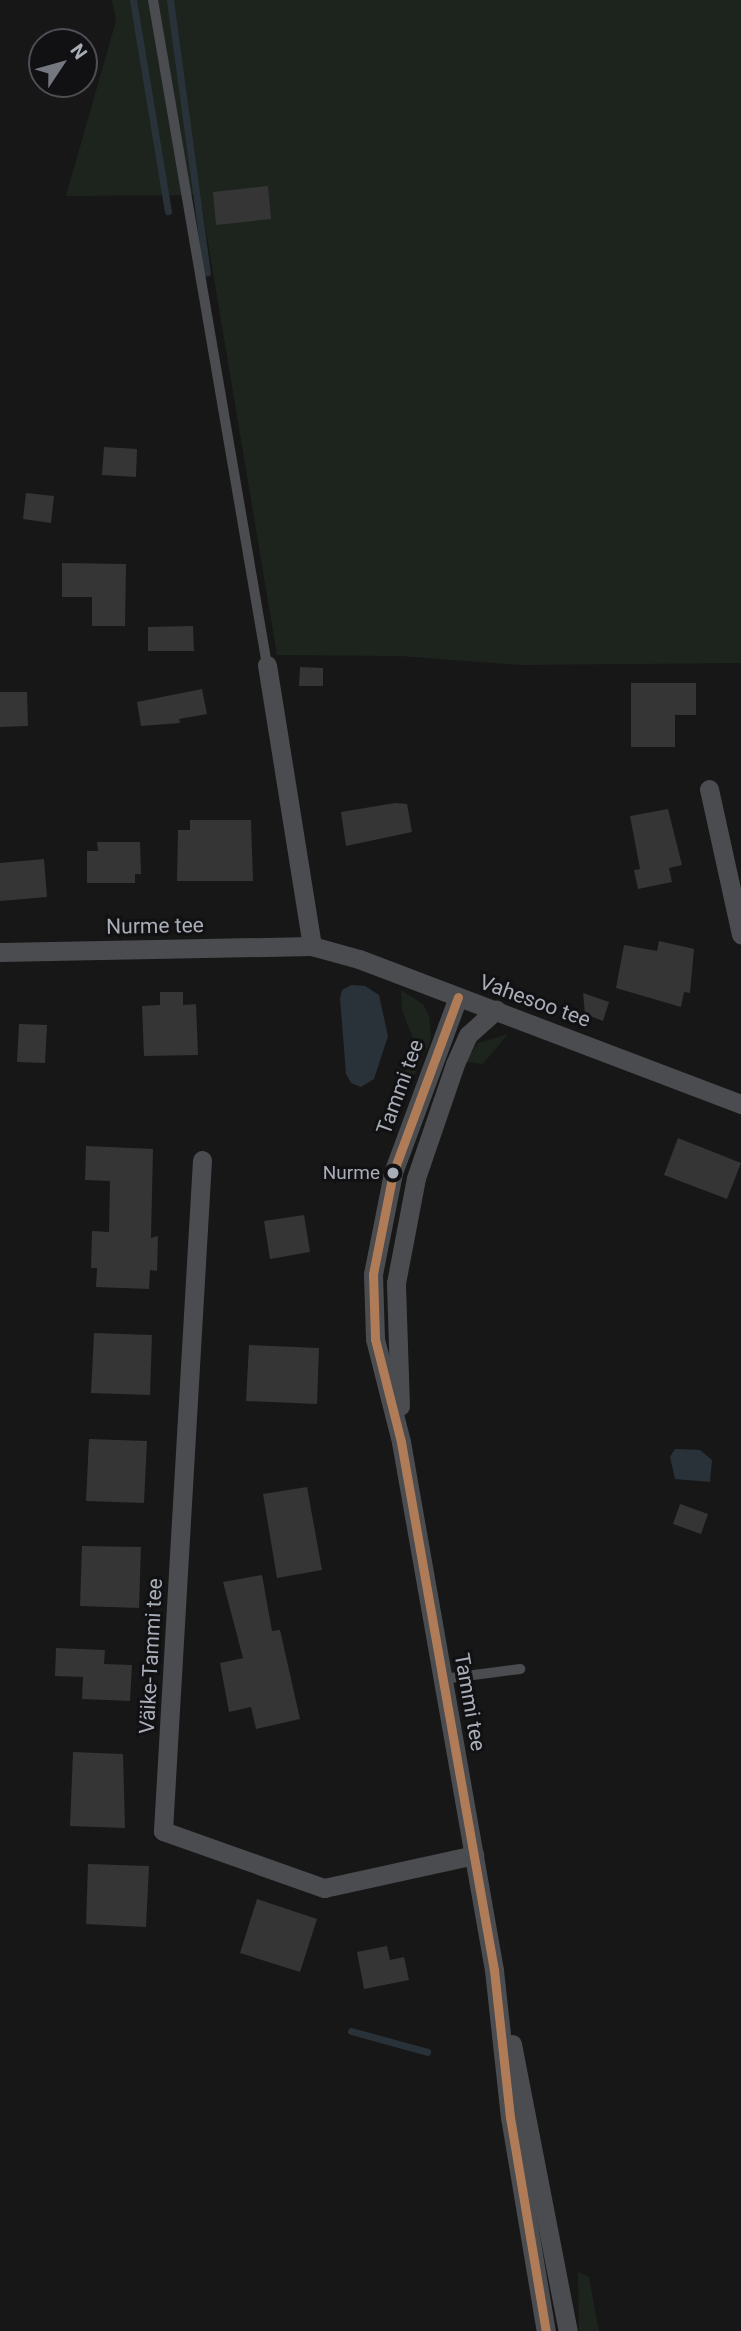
<!DOCTYPE html>
<html>
<head>
<meta charset="utf-8">
<style>
	body { margin:0 }
	#map { position:relative; width:741px; height:2331px; overflow:hidden; background:#171717; font-family:Roboto,sans-serif }
	div>[style] { position:absolute }
	[style*='--x'] { left:calc(var(--x)*1px); top:calc(var(--y)*1px); width:calc(var(--w)*1px); rotate:calc(var(--a)*1deg) }
	.green>* { inset:0; background:#1d241e }
	.water>* { inset:0; background:#2a3239 }
	.stream>* { height:7px; margin:-3.5px; padding:0 3.5px; transform-origin:3.5px; border-radius:3.5px; background:#2a3239 }
	.building>* { inset:0; background:#353536 }
	.service>* { height:10px; margin:-5px; padding:0 5px; transform-origin:5px; border-radius:5px; background:#4b4c50 }
	.minor>* { height:19px; margin:-9.5px; padding:0 9.5px; transform-origin:9.5px; border-radius:9.5px; background:#4b4c50 }
	.bus-1>* { height:9px; margin:-4.5px; padding:0 4.5px; transform-origin:4.5px; border-radius:4.5px; background:#b07c57 }
	.dots>* { width:19px; height:19px; translate:-50% -50%; box-sizing:border-box; border:4px solid #111113; border-radius:50% }
	span { translate:-50% -50%; white-space:nowrap; text-align:center; line-height:1.15; -webkit-text-stroke:6px #111113; paint-order:stroke }
	.bus-label { font-size:19px; color:#a8adb8 }
	.right { translate:-100% -50%; text-align:right }
	.street-label { font-size:21px; color:#a8adb8 }
	.north { position:absolute; left:28px; top:28px; width:70px; height:70px; box-sizing:border-box; background:#111113; border:2px solid #4d4f55; border-radius:50%; rotate:54deg; font-size:19px; font-weight:700; line-height:28px; text-align:center; color:#a8adb8 }
	.north::after { content:''; display:block; margin:auto; width:24px; height:32px; background:#757880; clip-path:polygon(50% 0,100% 100%,50% 72%,0 100%) }
</style>
</head>
<body>
<div id="map">
	<div class="green">
		<i style="clip-path:polygon(112px 0,741px 0,741px 663px,520px 665px,400px 656px,277px 655px,200px 195px,66px 196px,116px 21px)"></i>
		<i style="clip-path:polygon(401px 990px,423px 1004px,429px 1016px,431px 1038px,427px 1049px,414px 1041px,402px 1010px)"></i>
		<i style="clip-path:polygon(508px 1034px,483px 1064px,465px 1062px,478px 1043px)"></i>
		<i style="clip-path:polygon(410px 1055px,422px 1059px,388px 1131px,381px 1123px,401px 1062px)"></i>
		<i style="clip-path:polygon(578px 2272px,589px 2277px,599px 2331px,579px 2331px)"></i>
	</div>
	<div class="water">
		<i style="clip-path:polygon(351px 985px,365px 986px,379px 995px,388px 1036px,374px 1079px,361px 1087px,351px 1083px,346px 1074px,340px 998px,342px 990px)"></i>
		<i style="clip-path:polygon(675px 1449px,700px 1450px,712px 1460px,710px 1482px,675px 1479px,670px 1457px)"></i>
	</div>
	<div class="stream">
		<i style="--x:133;--y:0;--w:214;--a:80.6"></i>
		<i style="--x:170;--y:0;--w:275;--a:82.3"></i>
		<i style="--x:351;--y:2031;--w:79;--a:15.4"></i>
	</div>
	<div class="building">
		<i style="clip-path:polygon(268px 186px,271px 219px,216px 225px,213px 192px)"></i>
		<i style="clip-path:polygon(104px 447px,137px 449px,136px 477px,102px 475px)"></i>
		<i style="clip-path:polygon(26px 493px,54px 496px,51px 523px,23px 519px)"></i>
		<i style="clip-path:polygon(62px 563px,126px 564px,125px 626px,92px 626px,92px 597px,62px 597px)"></i>
		<i style="clip-path:polygon(193px 626px,194px 651px,148px 651px,148px 627px)"></i>
		<i style="clip-path:polygon(300px 667px,323px 668px,323px 686px,299px 686px)"></i>
		<i style="clip-path:polygon(631px 683px,696px 683px,696px 715px,675px 715px,675px 747px,631px 747px)"></i>
		<i style="clip-path:polygon(202px 689px,207px 714px,179px 719px,180px 723px,141px 726px,137px 702px)"></i>
		<i style="clip-path:polygon(0 692px,27px 692px,28px 726px,0 727px)"></i>
		<i style="clip-path:polygon(395px 803px,407px 804px,412px 832px,346px 846px,341px 812px)"></i>
		<i style="clip-path:polygon(668px 809px,682px 865px,669px 868px,672px 882px,638px 889px,634px 870px,640px 869px,630px 816px)"></i>
		<i style="clip-path:polygon(190px 820px,251px 820px,253px 881px,177px 881px,178px 830px,190px 830px)"></i>
		<i style="clip-path:polygon(97px 842px,140px 842px,141px 874px,135px 874px,135px 883px,87px 883px,87px 851px,98px 851px)"></i>
		<i style="clip-path:polygon(44px 859px,47px 897px,0 901px,0 863px)"></i>
		<i style="clip-path:polygon(659px 941px,694px 949px,690px 993px,684px 992px,681px 1007px,616px 988px,624px 945px,657px 951px)"></i>
		<i style="clip-path:polygon(160px 992px,183px 992px,183px 1005px,196px 1004px,198px 1055px,144px 1056px,142px 1006px,160px 1005px)"></i>
		<i style="clip-path:polygon(583px 993px,609px 1002px,603px 1021px,585px 1014px)"></i>
		<i style="clip-path:polygon(19px 1024px,47px 1025px,45px 1063px,17px 1062px)"></i>
		<i style="clip-path:polygon(678px 1138px,741px 1163px,727px 1199px,664px 1175px)"></i>
		<i style="clip-path:polygon(86px 1146px,153px 1149px,151px 1238px,158px 1236px,157px 1271px,150px 1270px,149px 1289px,96px 1287px,97px 1268px,91px 1268px,92px 1231px,109px 1232px,110px 1181px,85px 1180px)"></i>
		<i style="clip-path:polygon(304px 1215px,310px 1252px,270px 1259px,264px 1221px)"></i>
		<i style="clip-path:polygon(94px 1333px,152px 1335px,150px 1395px,91px 1393px)"></i>
		<i style="clip-path:polygon(249px 1345px,319px 1348px,317px 1404px,246px 1401px)"></i>
		<i style="clip-path:polygon(89px 1439px,147px 1441px,144px 1503px,86px 1501px)"></i>
		<i style="clip-path:polygon(307px 1487px,322px 1570px,277px 1578px,263px 1494px)"></i>
		<i style="clip-path:polygon(680px 1504px,708px 1514px,701px 1534px,673px 1524px)"></i>
		<i style="clip-path:polygon(82px 1546px,141px 1547px,139px 1608px,80px 1606px)"></i>
		<i style="clip-path:polygon(262px 1575px,272px 1631px,280px 1630px,300px 1719px,256px 1729px,251px 1707px,229px 1712px,220px 1663px,243px 1658px,223px 1582px)"></i>
		<i style="clip-path:polygon(56px 1648px,105px 1650px,104px 1664px,132px 1665px,130px 1701px,82px 1699px,83px 1677px,55px 1676px)"></i>
		<i style="clip-path:polygon(73px 1752px,123px 1754px,125px 1828px,70px 1826px)"></i>
		<i style="clip-path:polygon(88px 1864px,149px 1866px,146px 1927px,86px 1924px)"></i>
		<i style="clip-path:polygon(257px 1899px,317px 1919px,300px 1972px,240px 1953px)"></i>
		<i style="clip-path:polygon(387px 1946px,390px 1960px,404px 1957px,409px 1980px,364px 1989px,357px 1952px)"></i>
	</div>
	<div class="service">
		<i style="--x:153;--y:0;--w:675;--a:80.27"></i>
		<i style="--x:443;--y:1679;--w:78;--a:-7.4"></i>
	</div>
	<div class="minor">
		<i style="--x:267;--y:665;--w:285;--a:80.9"></i>
		<i style="--x:709;--y:789;--w:149;--a:77.6"></i>
		<i style="--x:0;--y:952;--w:312;--a:-1.1"></i>
		<i style="--x:312;--y:946;--w:49;--a:15.5"></i>
		<i style="--x:359;--y:959;--w:409;--a:20.8"></i>
		<i style="--x:458;--y:997;--w:188;--a:110.3"></i>
		<i style="--x:393;--y:1173;--w:103;--a:101.2"></i>
		<i style="--x:373;--y:1274;--w:65;--a:88.2"></i>
		<i style="--x:375;--y:1339;--w:106;--a:75.8"></i>
		<i style="--x:401;--y:1442;--w:536;--a:80.01"></i>
		<i style="--x:494;--y:1970;--w:148;--a:83.8"></i>
		<i style="--x:510;--y:2117;--w:217;--a:80.5"></i>
		<i style="--x:202;--y:1160;--w:672;--a:93.33"></i>
		<i style="--x:163;--y:1831;--w:171;--a:19.5"></i>
		<i style="--x:324;--y:1888;--w:154;--a:-12.4"></i>
		<i style="--x:400;--y:1406;--w:123;--a:-91.9"></i>
		<i style="--x:396;--y:1283;--w:107;--a:-79.2"></i>
		<i style="--x:416;--y:1178;--w:120;--a:-71.1"></i>
		<i style="--x:455;--y:1064;--w:32;--a:-66"></i>
		<i style="--x:468;--y:1035;--w:38;--a:-42"></i>
		<i style="--x:512;--y:2044;--w:292;--a:79"></i>
	</div>
	<div class="bus-1">
		<i style="--x:458;--y:997;--w:188;--a:110.3"></i>
		<i style="--x:393;--y:1173;--w:103;--a:101.2"></i>
		<i style="--x:373;--y:1274;--w:65;--a:88.2"></i>
		<i style="--x:375;--y:1339;--w:106;--a:75.8"></i>
		<i style="--x:401;--y:1442;--w:536;--a:80.01"></i>
		<i style="--x:494;--y:1970;--w:148;--a:83.8"></i>
		<i style="--x:510;--y:2117;--w:217;--a:80.5"></i>
	</div>
	<div class="dots">
		<i style="left:393px;top:1173px;background:#a8adb8"></i>
	</div>
	<div class="bus-label">
		<span class="right" style="left:380px;top:1173px">Nurme</span>
	</div>
	<div class="street-label">
		<span style="left:155px;top:926px;rotate:-1deg">Nurme tee</span>
		<span style="left:535px;top:1001px;rotate:20deg">Vahesoo tee</span>
		<span style="left:400px;top:1087px;rotate:-70deg">Tammi tee</span>
		<span style="left:151px;top:1656px;rotate:-87deg">Väike-Tammi tee</span>
		<span style="left:470px;top:1702px;rotate:80deg">Tammi tee</span>
	</div>
	<div class="north">N</div>
</div>
</body>
</html>
